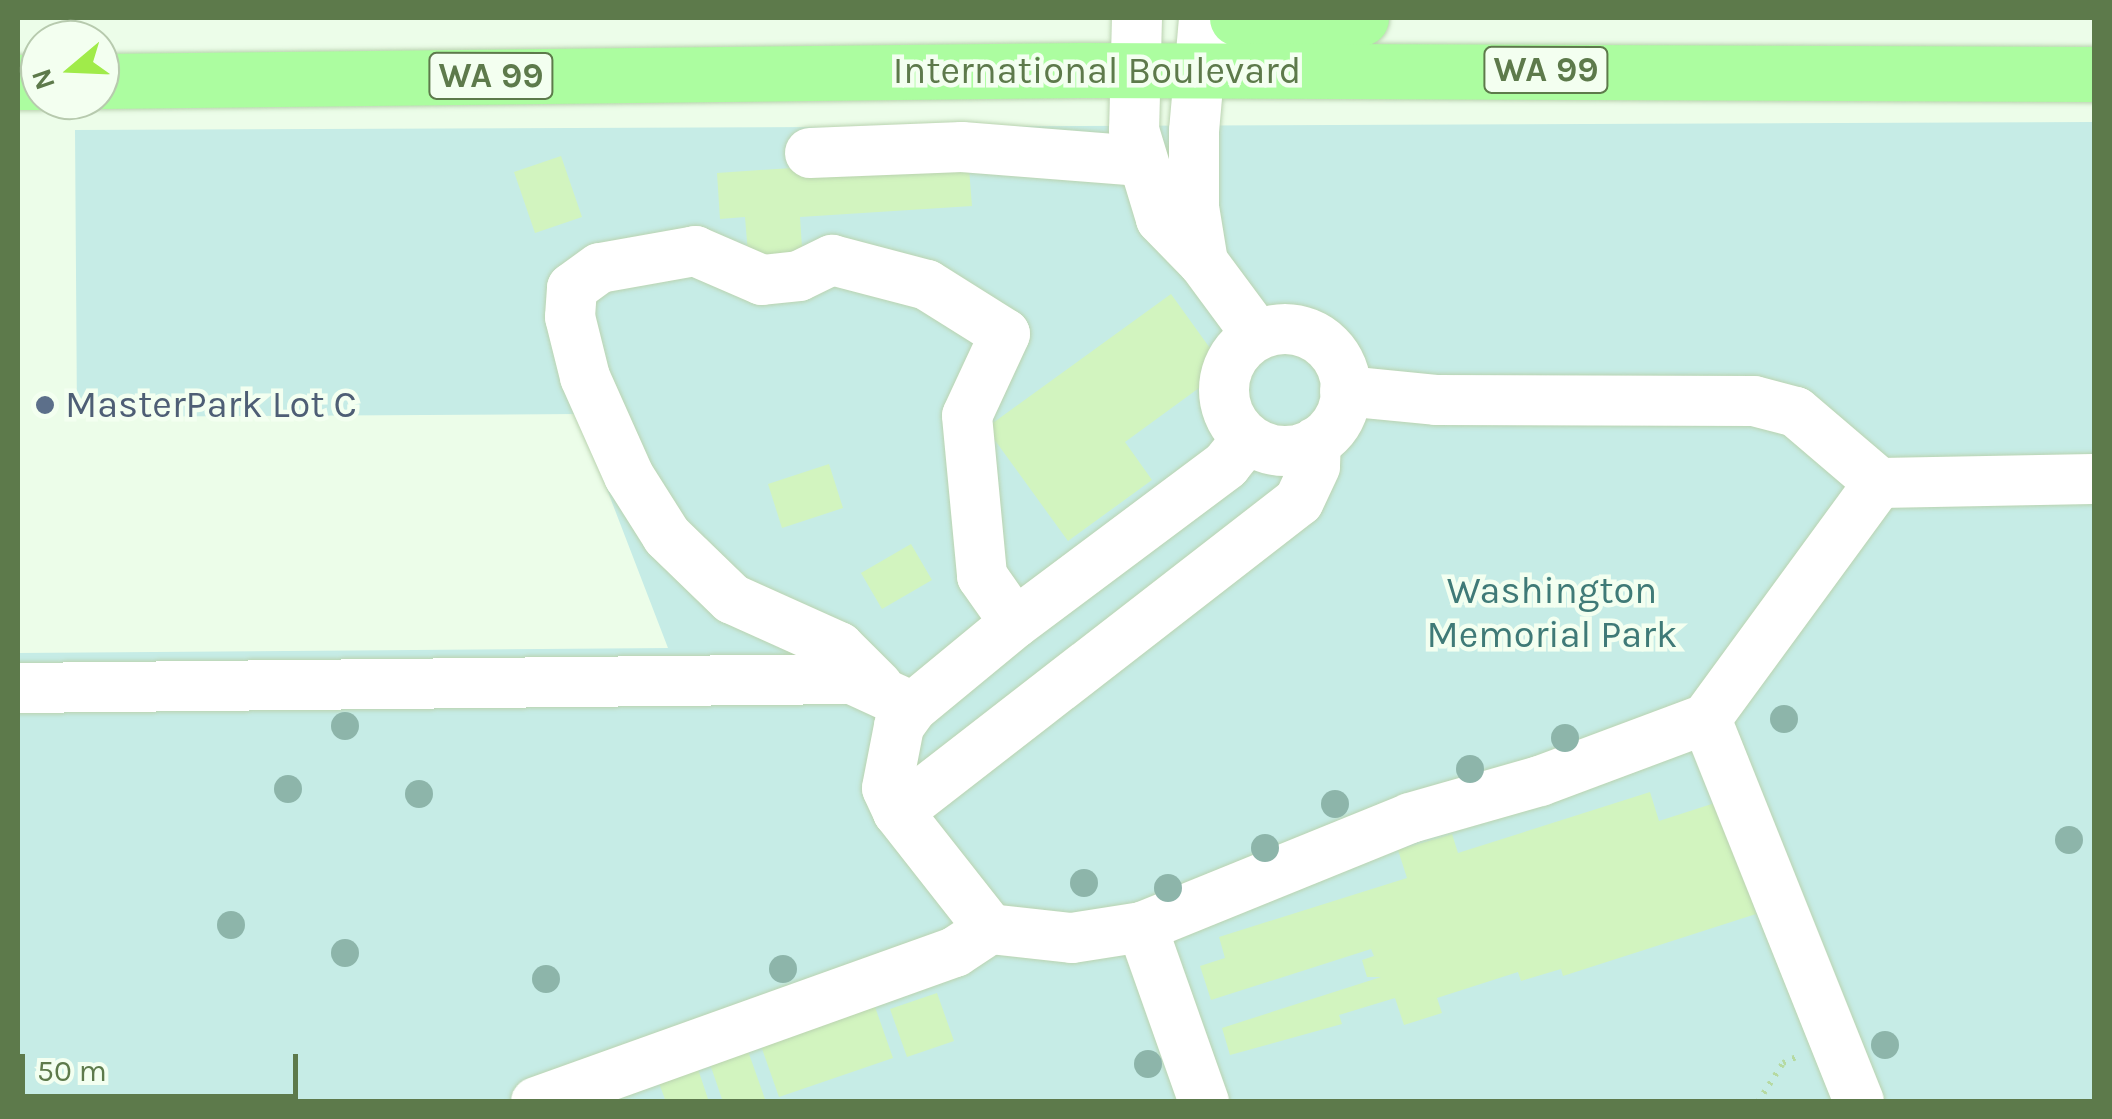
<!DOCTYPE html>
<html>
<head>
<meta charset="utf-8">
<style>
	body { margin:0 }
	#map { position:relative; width:2112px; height:1119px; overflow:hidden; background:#ecfde9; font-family:Karla,sans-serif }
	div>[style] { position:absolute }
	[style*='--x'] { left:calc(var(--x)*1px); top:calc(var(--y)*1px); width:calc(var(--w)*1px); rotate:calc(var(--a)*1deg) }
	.green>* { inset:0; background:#c6ece6 }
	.building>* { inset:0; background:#d2f4bf }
	.path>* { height:6px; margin-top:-3px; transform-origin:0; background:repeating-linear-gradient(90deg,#b6daa2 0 2.5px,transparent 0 10.5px) }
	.roads { filter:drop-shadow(0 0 2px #bad3b0) drop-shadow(0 0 2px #bad3b0) }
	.minor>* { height:50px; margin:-25px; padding:0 25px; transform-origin:25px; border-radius:25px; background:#fff }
	.minor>.ring { margin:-25px; padding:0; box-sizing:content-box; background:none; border:50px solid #fff; border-radius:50% }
	.major>* { height:55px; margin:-27.5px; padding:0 27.5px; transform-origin:27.5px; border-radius:27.5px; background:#acfda0 }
	.trees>* { width:28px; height:28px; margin:-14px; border-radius:50%; background:#8db5aa }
	.dots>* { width:28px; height:28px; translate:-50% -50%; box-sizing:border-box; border:5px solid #f3fff0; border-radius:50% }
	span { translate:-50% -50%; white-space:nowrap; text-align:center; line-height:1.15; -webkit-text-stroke:9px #f3fff0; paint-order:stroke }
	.shield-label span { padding:2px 8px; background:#f3fff0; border:2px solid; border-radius:8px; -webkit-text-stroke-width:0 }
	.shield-label { font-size:35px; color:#5d7a4b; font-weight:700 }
	.street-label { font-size:38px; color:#5d7a4b }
	.service-label { font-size:38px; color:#4e5e75 }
	.left { translate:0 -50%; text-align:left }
	.park-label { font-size:38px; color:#3f7a77 }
	.frame { position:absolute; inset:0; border:20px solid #5d7a4b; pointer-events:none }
	.north { position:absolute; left:20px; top:20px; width:100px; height:100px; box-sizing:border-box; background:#f3fff0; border:2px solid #b7caae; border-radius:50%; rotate:251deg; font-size:28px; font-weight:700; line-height:40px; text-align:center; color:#5d7a4b }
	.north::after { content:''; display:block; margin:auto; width:35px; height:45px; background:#a0eb4a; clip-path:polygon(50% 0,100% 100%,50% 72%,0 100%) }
	.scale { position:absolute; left:20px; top:1054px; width:278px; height:45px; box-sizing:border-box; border:5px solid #5d7a4b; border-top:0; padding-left:12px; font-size:30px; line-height:35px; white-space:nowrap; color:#5d7a4b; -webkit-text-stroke:8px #f3fff0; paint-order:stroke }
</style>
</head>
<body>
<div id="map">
	<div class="green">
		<i style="clip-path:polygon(2094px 122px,2094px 1101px,18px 1101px,18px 653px,668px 648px,578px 414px,77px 417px,75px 130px)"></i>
	</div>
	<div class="building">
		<i style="clip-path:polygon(561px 156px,582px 217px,535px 233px,514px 172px)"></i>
		<i style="clip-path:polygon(968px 156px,972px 206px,800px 217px,803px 262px,749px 266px,745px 217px,720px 219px,717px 173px)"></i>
		<i style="clip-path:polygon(1171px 294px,1225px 369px,1125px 442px,1152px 480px,1068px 541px,986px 428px)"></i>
		<i style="clip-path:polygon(829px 464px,843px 508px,782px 528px,768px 484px)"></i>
		<i style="clip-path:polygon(911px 544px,932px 580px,882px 609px,861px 573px)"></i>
		<i style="clip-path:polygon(1650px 792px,1659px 821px,1721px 801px,1756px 914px,1563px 976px,1561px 969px,1521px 981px,1518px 972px,1437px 998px,1442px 1013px,1404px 1025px,1395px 998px,1339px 1015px,1342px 1024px,1230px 1055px,1222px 1028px,1381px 977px,1367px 977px,1362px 960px,1374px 956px,1371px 949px,1211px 1000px,1200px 966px,1225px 958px,1219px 937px,1407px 878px,1398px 850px,1452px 834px,1458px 853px)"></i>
		<i style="clip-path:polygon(937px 993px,954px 1041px,907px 1057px,890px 1009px)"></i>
		<i style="clip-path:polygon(874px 1004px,893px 1058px,779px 1097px,760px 1043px)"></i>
		<i style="clip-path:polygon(748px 1051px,766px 1102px,723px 1102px,710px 1064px)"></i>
		<i style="clip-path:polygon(698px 1069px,709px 1102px,666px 1102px,659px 1083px)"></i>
	</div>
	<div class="path">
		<i style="--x:1758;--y:1102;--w:46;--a:-57.3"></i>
		<i style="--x:1783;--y:1063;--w:17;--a:-24"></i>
	</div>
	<div class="roads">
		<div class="minor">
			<i style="--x:1137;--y:18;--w:112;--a:91.5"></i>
			<i style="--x:1134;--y:130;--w:93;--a:73.1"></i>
			<i style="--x:1161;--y:219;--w:60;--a:45.7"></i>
			<i style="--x:1203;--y:262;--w:91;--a:53.5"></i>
			<i style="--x:810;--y:153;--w:152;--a:-2.3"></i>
			<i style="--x:962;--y:147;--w:180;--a:4.5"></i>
			<i style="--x:1203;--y:262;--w:56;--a:-99.3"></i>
			<i style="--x:1194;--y:207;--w:76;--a:-90"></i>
			<i style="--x:1194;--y:131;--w:113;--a:-84.9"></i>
			<i class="ring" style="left:1224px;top:329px;width:72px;height:72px"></i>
			<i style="--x:1345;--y:391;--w:91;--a:5.6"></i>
			<i style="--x:1436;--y:400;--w:318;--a:0.2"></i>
			<i style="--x:1754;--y:401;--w:43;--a:14.7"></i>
			<i style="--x:1796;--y:412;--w:109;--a:40.5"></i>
			<i style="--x:878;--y:686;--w:55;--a:-135"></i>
			<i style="--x:839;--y:647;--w:117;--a:-155.8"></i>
			<i style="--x:732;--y:599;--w:91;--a:-135.9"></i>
			<i style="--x:667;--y:536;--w:71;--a:-122.3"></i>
			<i style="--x:629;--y:476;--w:108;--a:-114"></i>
			<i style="--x:585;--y:377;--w:62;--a:-104"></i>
			<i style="--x:570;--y:317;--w:29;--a:-86"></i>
			<i style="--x:572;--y:288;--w:34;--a:-36"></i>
			<i style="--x:600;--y:268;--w:97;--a:-10.1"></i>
			<i style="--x:695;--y:251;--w:73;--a:23.4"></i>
			<i style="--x:762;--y:280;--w:37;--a:-6"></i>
			<i style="--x:799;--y:276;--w:37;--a:-26"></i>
			<i style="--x:832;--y:260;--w:98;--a:14.7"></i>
			<i style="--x:927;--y:285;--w:92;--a:32.1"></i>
			<i style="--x:1005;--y:334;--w:90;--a:114.9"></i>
			<i style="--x:967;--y:416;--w:161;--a:84.6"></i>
			<i style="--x:982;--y:576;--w:57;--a:54.9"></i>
			<i style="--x:18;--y:688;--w:834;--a:-0.62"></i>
			<i style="--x:852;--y:679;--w:67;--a:24.7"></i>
			<i style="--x:1706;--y:719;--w:293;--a:-53.8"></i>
			<i style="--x:1879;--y:483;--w:215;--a:-1.1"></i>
			<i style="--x:898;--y:812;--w:507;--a:-37.8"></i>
			<i style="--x:1299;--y:501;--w:38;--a:-65"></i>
			<i style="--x:1315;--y:466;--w:24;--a:-88"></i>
			<i style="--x:1142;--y:927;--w:289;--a:-22.1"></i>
			<i style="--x:1410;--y:818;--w:135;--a:-15.9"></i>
			<i style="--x:1540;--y:781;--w:177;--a:-20.5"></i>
			<i style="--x:1706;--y:719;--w:412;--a:68.2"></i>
			<i style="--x:990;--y:929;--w:149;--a:-128.2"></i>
			<i style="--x:898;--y:812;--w:26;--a:-115"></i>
			<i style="--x:887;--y:788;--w:63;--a:-79"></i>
			<i style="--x:899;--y:726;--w:24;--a:-54"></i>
			<i style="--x:913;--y:707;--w:132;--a:-39.5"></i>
			<i style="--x:1015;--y:623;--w:264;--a:-36.8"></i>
			<i style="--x:1226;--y:465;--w:33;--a:-51"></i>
			<i style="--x:536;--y:1102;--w:445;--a:-19.7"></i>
			<i style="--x:955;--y:952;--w:42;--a:-33.3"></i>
			<i style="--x:990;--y:929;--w:82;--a:6.3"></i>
			<i style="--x:1072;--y:938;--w:71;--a:-8.9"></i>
			<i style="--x:1142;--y:927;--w:186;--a:70.5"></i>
		</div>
		<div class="major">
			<i style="--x:1237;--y:18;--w:124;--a:0"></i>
			<i style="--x:100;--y:81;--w:981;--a:-0.64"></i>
			<i style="--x:1081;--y:70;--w:1013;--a:0.23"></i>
			<i style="--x:18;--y:82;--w:22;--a:0"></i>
		</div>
	</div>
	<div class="trees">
		<i style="left:1784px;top:719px"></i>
		<i style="left:345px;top:726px"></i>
		<i style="left:1565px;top:738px"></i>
		<i style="left:1470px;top:769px"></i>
		<i style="left:288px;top:789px"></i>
		<i style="left:419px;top:794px"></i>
		<i style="left:1335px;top:804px"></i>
		<i style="left:2069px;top:840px"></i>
		<i style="left:1265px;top:848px"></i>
		<i style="left:1084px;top:883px"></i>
		<i style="left:1168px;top:888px"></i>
		<i style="left:231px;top:925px"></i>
		<i style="left:345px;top:953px"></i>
		<i style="left:783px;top:969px"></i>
		<i style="left:546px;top:979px"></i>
		<i style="left:1885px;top:1045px"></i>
		<i style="left:1148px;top:1064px"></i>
	</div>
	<div class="dots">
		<i style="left:45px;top:405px;background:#5c6f8a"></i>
	</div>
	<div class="shield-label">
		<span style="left:1546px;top:70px">WA 99</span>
		<span style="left:491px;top:76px">WA 99</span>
	</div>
	<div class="street-label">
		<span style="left:1097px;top:71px">International Boulevard</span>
	</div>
	<div class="service-label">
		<span class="left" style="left:65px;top:405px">MasterPark Lot C</span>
	</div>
	<div class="park-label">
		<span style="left:1552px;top:613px">Washington<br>Memorial Park</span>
	</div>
	<div class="frame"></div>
	<div class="north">N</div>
	<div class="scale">50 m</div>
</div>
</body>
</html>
